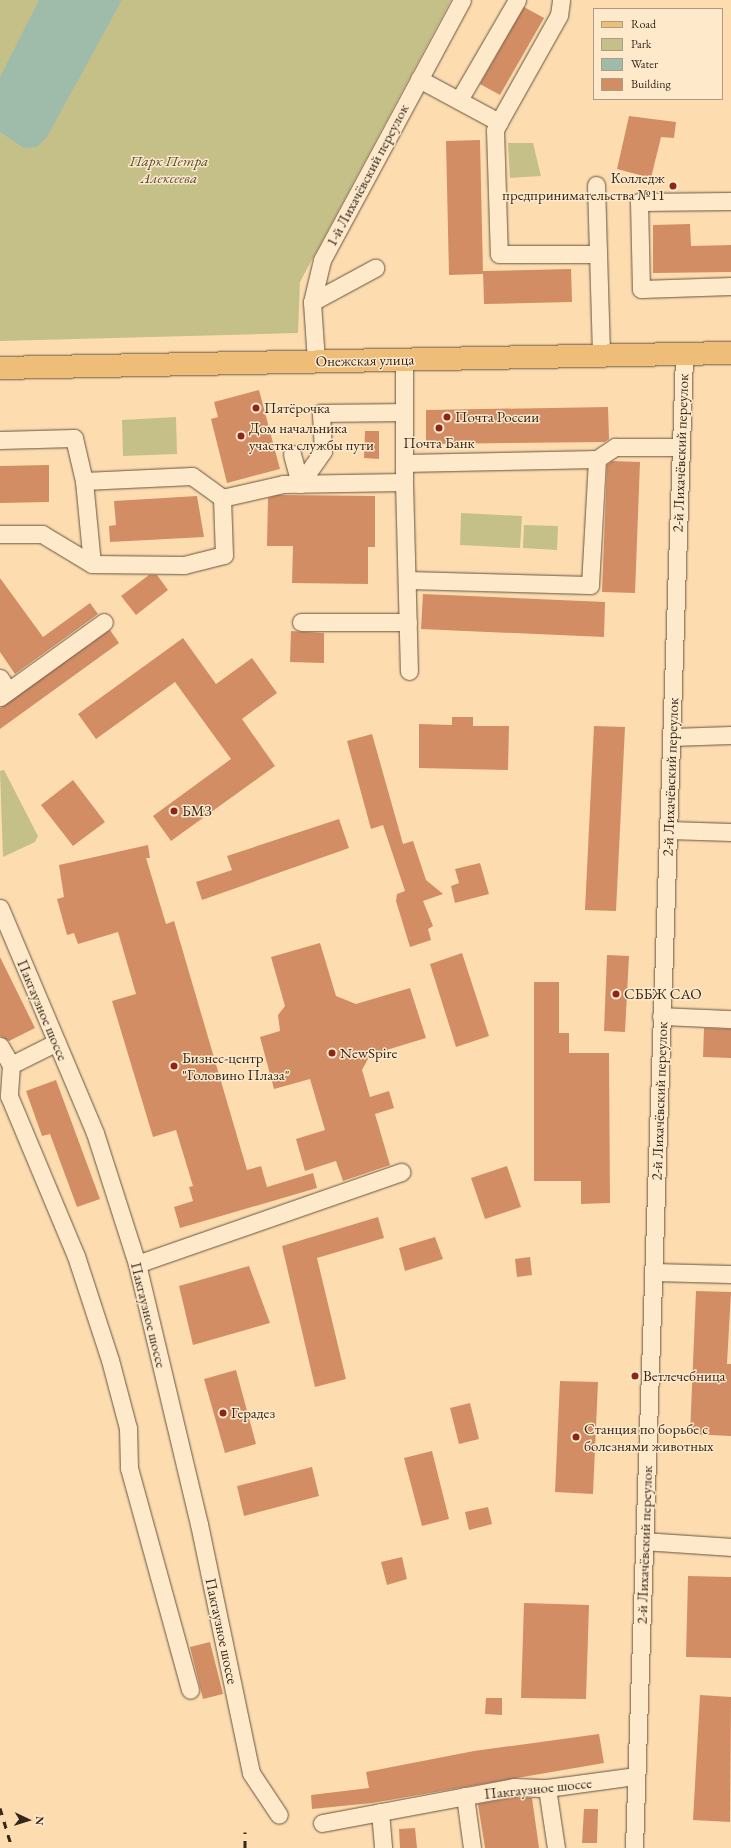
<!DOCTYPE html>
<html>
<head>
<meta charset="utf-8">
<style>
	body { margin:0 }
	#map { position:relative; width:731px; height:1848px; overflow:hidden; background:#fdddaf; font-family:"EB Garamond",serif }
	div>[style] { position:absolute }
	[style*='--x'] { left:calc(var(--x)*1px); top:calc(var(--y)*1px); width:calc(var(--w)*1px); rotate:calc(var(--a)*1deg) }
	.green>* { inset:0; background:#c4c087 }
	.water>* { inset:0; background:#9fbcab }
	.building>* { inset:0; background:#d28d65 }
	.roads { filter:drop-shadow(0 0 1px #665441) drop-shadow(0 0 1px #665441) }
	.minor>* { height:17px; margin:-8.5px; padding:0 8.5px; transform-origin:8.5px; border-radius:8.5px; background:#fee9cb }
	.major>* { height:22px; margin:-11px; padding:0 11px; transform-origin:11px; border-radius:11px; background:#eebe78 }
	.rail>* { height:3px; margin-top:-1.5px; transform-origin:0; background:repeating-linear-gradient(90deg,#34271c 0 7px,transparent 0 14px) }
	.dots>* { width:11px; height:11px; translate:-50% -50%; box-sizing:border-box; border:2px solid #fee9cb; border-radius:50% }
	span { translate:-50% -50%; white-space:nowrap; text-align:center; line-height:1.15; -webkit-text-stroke:3px #fee9cb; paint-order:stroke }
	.park-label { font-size:15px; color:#584d37; font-style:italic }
	.street-label { font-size:15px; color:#34271c }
	.poi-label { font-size:15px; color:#34271c }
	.right { translate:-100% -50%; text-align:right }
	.left { translate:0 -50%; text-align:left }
	.legend { position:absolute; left:593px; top:8px; width:130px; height:92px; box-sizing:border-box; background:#fee9cb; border:1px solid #ad9b85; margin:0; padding:5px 7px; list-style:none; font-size:12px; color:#34271c }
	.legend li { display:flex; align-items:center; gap:8px; height:20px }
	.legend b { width:20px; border:1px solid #ad9b85 }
	.north { position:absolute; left:8px; top:1800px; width:40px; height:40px; -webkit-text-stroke:3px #fee9cb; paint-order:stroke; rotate:94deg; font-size:11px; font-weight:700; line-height:16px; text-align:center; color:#34271c }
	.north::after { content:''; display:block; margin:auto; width:14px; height:18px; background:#34271c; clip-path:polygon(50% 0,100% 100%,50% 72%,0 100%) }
</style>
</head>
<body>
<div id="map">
	<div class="green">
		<i style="clip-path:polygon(0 0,451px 0,300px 282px,298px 333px,0 341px)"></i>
		<i style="clip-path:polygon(508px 143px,533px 143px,541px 176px,510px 178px)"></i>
		<i style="clip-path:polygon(176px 417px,177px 454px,123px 456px,122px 420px)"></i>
		<i style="clip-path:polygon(461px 513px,522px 516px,520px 548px,460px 545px)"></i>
		<i style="clip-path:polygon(524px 525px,558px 526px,557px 550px,523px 548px)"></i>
		<i style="clip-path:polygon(4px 770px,38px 836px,35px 842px,3px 857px,0 771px)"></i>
	</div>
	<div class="water">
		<i style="clip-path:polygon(39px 0,122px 0,47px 137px,37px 147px,24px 148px,0 132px,0 77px)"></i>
	</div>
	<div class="building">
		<i style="clip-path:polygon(524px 7px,544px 18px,500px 95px,480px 84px)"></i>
		<i style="clip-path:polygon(629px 116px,676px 122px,674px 138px,661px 137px,651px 178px,617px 169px)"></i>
		<i style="clip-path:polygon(480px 140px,483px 274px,449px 275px,446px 141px)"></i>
		<i style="clip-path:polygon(690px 224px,691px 246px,731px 245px,731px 272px,653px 273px,653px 225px)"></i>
		<i style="clip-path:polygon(571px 269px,572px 302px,484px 304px,483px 271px)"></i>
		<i style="clip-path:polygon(259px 390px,280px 469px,227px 483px,211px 419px,218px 417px,214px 402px)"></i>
		<i style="clip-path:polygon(608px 407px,609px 439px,605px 442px,426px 444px,426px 410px)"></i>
		<i style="clip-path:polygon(365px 431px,379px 431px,379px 459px,364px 458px)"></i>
		<i style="clip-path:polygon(612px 461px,640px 462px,635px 593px,602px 592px,607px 465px)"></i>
		<i style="clip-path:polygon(49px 465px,49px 502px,0 503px,0 466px)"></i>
		<i style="clip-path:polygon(278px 495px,375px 496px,375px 547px,368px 547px,368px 584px,292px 583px,293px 546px,267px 546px,268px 498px)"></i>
		<i style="clip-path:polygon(197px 496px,204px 537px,110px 542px,109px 526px,116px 525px,114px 501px)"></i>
		<i style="clip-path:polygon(149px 575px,157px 575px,168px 590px,136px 615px,121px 596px)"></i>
		<i style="clip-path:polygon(0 578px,43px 637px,90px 603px,98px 614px,15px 674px,0 652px)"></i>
		<i style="clip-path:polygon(423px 594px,605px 602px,604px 637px,421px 629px)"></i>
		<i style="clip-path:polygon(110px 630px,119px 643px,0 729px,0 708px)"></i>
		<i style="clip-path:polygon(291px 631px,324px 633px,324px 663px,290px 662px)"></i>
		<i style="clip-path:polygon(183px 638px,216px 684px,252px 658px,277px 693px,242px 719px,275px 766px,171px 841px,153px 816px,231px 759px,175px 682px,96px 739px,78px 714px)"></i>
		<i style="clip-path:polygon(452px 717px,473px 717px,473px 726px,509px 726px,508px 770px,419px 768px,419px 724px,452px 725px)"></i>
		<i style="clip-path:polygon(594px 726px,625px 727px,616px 911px,585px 910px)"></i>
		<i style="clip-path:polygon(372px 734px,403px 844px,413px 841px,426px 880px,443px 894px,423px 901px,433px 926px,428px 929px,431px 940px,410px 947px,396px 901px,397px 894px,405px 891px,383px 825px,371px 829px,347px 741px)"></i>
		<i style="clip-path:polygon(73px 780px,105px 822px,73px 846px,41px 805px)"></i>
		<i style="clip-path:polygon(339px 819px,349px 848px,202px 900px,196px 882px,232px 870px,227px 856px)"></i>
		<i style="clip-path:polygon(148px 845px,150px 858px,146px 858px,166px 924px,174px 921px,247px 1170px,261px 1166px,267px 1187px,313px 1173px,317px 1188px,180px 1228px,174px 1207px,193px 1201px,189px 1187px,193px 1186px,176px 1130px,153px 1137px,112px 1001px,136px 994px,118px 932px,78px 944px,74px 933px,67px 935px,57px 899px,64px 897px,59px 865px)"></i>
		<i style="clip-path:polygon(480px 863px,489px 894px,455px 903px,451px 886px,459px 883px,455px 869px)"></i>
		<i style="clip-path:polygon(320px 943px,336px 996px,356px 1004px,410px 988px,426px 1038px,370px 1055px,362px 1070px,370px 1097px,389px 1091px,394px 1108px,375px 1114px,390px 1165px,343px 1181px,336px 1161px,305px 1171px,296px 1139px,325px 1130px,310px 1079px,274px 1089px,260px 1037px,280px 1031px,278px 1015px,285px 1006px,271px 957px)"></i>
		<i style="clip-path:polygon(462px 953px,489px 1036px,456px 1047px,430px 964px)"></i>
		<i style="clip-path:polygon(607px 955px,629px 956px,625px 1032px,604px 1031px)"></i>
		<i style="clip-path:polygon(0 957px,35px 1028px,9px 1041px,0 1036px)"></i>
		<i style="clip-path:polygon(534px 982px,559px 982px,559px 1033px,569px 1033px,569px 1053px,609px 1053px,610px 1203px,581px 1204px,581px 1181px,534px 1181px)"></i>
		<i style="clip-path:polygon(704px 1028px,731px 1029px,731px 1058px,703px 1057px)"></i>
		<i style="clip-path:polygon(56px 1080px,100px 1199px,77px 1207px,50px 1134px,42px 1136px,26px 1091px)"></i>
		<i style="clip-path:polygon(507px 1166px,521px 1207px,485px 1219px,471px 1178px)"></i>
		<i style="clip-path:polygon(378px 1217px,384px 1238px,317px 1258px,346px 1379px,315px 1387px,282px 1246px)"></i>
		<i style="clip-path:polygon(435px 1237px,443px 1259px,405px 1271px,399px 1248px)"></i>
		<i style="clip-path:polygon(530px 1257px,532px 1275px,517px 1277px,515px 1259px)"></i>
		<i style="clip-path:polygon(249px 1266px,270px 1323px,193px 1345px,179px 1286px)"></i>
		<i style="clip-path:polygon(696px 1291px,731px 1292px,727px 1364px,731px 1364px,731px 1436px,690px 1434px)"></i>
		<i style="clip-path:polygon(236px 1370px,256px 1444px,225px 1453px,204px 1379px)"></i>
		<i style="clip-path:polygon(560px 1381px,598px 1382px,593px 1494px,555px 1492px)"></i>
		<i style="clip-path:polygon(470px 1403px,479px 1439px,459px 1444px,450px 1408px)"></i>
		<i style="clip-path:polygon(432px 1451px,449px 1519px,422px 1526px,404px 1458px)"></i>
		<i style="clip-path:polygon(312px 1467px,319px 1496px,244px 1516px,237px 1486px)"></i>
		<i style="clip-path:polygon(488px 1507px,492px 1524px,469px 1530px,465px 1512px)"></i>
		<i style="clip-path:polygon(402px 1557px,407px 1579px,387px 1585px,381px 1562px)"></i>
		<i style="clip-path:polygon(688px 1576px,731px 1577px,731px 1658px,686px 1657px)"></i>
		<i style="clip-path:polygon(524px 1603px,589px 1605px,586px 1699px,521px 1698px)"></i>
		<i style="clip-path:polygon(210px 1642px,223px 1694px,203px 1699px,190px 1647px)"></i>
		<i style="clip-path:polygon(700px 1695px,731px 1697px,730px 1822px,693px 1820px)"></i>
		<i style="clip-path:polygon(486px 1698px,502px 1698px,502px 1715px,485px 1714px)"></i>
		<i style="clip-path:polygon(599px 1734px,604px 1763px,372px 1803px,312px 1809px,311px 1795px,369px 1788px,366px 1772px,474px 1751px)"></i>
		<i style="clip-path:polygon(515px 1797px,532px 1798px,539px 1848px,485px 1848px,478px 1804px)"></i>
		<i style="clip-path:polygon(584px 1809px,598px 1809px,597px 1843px,582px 1843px)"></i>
		<i style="clip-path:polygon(415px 1828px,417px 1848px,400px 1848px,399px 1829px)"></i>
	</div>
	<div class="roads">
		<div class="minor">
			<i style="--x:419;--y:79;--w:91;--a:28.3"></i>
			<i style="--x:499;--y:122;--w:123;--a:-60.7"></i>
			<i style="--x:559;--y:15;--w:15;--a:-82"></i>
			<i style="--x:459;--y:100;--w:116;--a:-59.9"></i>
			<i style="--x:499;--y:122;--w:9;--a:117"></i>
			<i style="--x:495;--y:130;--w:124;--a:88.2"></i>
			<i style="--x:499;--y:254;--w:99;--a:0"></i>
			<i style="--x:596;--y:185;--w:170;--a:88.3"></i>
			<i style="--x:731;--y:201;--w:92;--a:179.4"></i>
			<i style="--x:639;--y:202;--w:87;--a:88.7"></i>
			<i style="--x:641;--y:289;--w:90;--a:-1.9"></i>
			<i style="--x:312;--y:302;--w:72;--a:-28.4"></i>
			<i style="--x:316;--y:361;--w:59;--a:-93.9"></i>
			<i style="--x:312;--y:302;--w:43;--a:-76.6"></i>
			<i style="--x:322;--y:260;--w:295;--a:-61.7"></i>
			<i style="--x:0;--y:440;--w:74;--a:-1.5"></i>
			<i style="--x:74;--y:438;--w:44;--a:76.9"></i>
			<i style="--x:84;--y:481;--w:108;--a:-2.7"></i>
			<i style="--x:192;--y:476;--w:37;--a:36"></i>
			<i style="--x:222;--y:498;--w:63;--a:-12.9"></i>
			<i style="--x:283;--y:484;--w:121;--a:-0.9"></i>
			<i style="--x:404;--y:482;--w:123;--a:-90"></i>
			<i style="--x:292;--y:454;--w:31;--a:75"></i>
			<i style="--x:404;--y:463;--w:193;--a:-1.2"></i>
			<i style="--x:597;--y:459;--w:22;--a:-34"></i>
			<i style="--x:615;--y:447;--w:66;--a:0"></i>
			<i style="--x:84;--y:481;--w:83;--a:84.5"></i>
			<i style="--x:92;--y:564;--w:92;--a:0.6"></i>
			<i style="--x:184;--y:565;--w:41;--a:-14"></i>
			<i style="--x:224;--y:555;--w:57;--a:-92"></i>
			<i style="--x:404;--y:482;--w:189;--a:88.5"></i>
			<i style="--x:300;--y:484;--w:40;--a:-55.1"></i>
			<i style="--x:323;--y:451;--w:38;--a:-93"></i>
			<i style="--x:321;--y:413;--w:83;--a:-0.7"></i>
			<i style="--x:0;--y:534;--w:42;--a:0"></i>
			<i style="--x:42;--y:534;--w:58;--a:31"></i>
			<i style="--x:407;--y:580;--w:183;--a:1.6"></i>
			<i style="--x:590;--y:585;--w:126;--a:-86.8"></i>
			<i style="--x:301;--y:622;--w:107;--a:0"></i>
			<i style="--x:0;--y:678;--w:15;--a:58"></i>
			<i style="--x:0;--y:697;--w:128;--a:-35.8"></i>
			<i style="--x:671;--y:737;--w:60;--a:-1.9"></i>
			<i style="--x:668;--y:830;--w:63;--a:1.8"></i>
			<i style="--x:0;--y:908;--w:244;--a:67.1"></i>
			<i style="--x:95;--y:1133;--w:138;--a:72.2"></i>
			<i style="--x:137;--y:1264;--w:267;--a:76.6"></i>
			<i style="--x:199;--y:1524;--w:254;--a:78.2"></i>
			<i style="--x:251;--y:1773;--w:50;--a:56.3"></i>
			<i style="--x:661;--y:1016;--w:70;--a:2.5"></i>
			<i style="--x:0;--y:1046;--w:22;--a:60"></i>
			<i style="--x:11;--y:1065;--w:51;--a:-26.6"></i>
			<i style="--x:11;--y:1065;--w:31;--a:94"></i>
			<i style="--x:9;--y:1096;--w:173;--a:67.3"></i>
			<i style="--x:76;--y:1256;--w:109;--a:71.9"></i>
			<i style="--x:110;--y:1360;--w:70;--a:75.2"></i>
			<i style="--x:128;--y:1428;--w:40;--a:88.6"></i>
			<i style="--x:129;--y:1468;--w:230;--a:74.6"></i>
			<i style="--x:137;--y:1264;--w:280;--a:-19.2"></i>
			<i style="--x:653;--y:1272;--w:78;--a:1.5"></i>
			<i style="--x:644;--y:1541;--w:87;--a:3.9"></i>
			<i style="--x:547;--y:1788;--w:61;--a:81.5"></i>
			<i style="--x:465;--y:1796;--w:52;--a:82.3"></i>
			<i style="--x:380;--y:1812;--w:36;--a:85"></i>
			<i style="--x:322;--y:1823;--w:195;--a:-10.6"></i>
			<i style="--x:514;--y:1787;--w:33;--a:2"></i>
			<i style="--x:547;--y:1788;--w:90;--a:-7.7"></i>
			<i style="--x:634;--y:1848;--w:1495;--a:-88.08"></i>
		</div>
		<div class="major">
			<i style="--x:0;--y:368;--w:731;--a:-1.18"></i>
		</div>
	</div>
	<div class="rail">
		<i style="--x:0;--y:1808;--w:42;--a:73.3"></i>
		<i style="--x:245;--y:1848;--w:16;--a:-90"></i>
	</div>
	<div class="dots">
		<i style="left:673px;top:186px;background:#8f2418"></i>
		<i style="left:256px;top:408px;background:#8f2418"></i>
		<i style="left:447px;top:417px;background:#8f2418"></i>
		<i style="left:439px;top:428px;background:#8f2418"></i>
		<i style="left:241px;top:436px;background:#8f2418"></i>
		<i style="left:174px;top:811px;background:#8f2418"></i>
		<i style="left:616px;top:994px;background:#8f2418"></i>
		<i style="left:332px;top:1053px;background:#8f2418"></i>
		<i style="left:174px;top:1066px;background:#8f2418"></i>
		<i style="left:635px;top:1376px;background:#8f2418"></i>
		<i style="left:223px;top:1413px;background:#8f2418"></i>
		<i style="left:576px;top:1437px;background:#8f2418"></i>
	</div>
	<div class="park-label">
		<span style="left:169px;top:169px">Парк Петра<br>Алексеева</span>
	</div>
	<div class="street-label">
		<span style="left:367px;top:175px;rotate:-62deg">1-й Лихачёвский переулок</span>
		<span style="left:365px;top:360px;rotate:-1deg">Онежская улица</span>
		<span style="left:680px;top:453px;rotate:-88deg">2-й Лихачёвский переулок</span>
		<span style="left:670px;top:777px;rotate:-88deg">2-й Лихачёвский переулок</span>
		<span style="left:43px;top:1010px;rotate:67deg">Пакгаузное шоссе</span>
		<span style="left:659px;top:1101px;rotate:-88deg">2-й Лихачёвский переулок</span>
		<span style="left:149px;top:1315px;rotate:76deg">Пакгаузное шоссе</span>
		<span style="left:644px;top:1545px;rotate:-88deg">2-й Лихачёвский переулок</span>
		<span style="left:222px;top:1631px;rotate:78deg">Пакгаузное шоссе</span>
		<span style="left:538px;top:1788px;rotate:-6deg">Пакгаузное шоссе</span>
	</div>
	<div class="poi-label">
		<span class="right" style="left:665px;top:186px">Колледж<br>предпринимательства №11</span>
		<span class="left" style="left:264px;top:408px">Пятёрочка</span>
		<span class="left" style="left:455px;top:417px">Почта России</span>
		<span class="left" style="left:249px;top:436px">Дом начальника<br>участка службы пути</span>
		<span style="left:439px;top:443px">Почта Банк</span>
		<span class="left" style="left:182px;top:811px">БМЗ</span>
		<span class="left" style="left:624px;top:994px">СББЖ САО</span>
		<span class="left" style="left:340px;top:1053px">NewSpire</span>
		<span class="left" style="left:182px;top:1066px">Бизнес-центр<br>"Головино Плаза"</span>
		<span class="left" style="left:643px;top:1376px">Ветлечебница</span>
		<span class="left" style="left:231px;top:1413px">Герадез</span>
		<span class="left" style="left:584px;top:1437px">Станция по борьбе с<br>болезнями животных</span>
	</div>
	<ul class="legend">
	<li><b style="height:5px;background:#eebe78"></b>Road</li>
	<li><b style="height:11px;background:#c4c087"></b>Park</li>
	<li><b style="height:11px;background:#9fbcab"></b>Water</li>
	<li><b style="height:11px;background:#d28d65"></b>Building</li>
	</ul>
	<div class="north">N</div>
</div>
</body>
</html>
